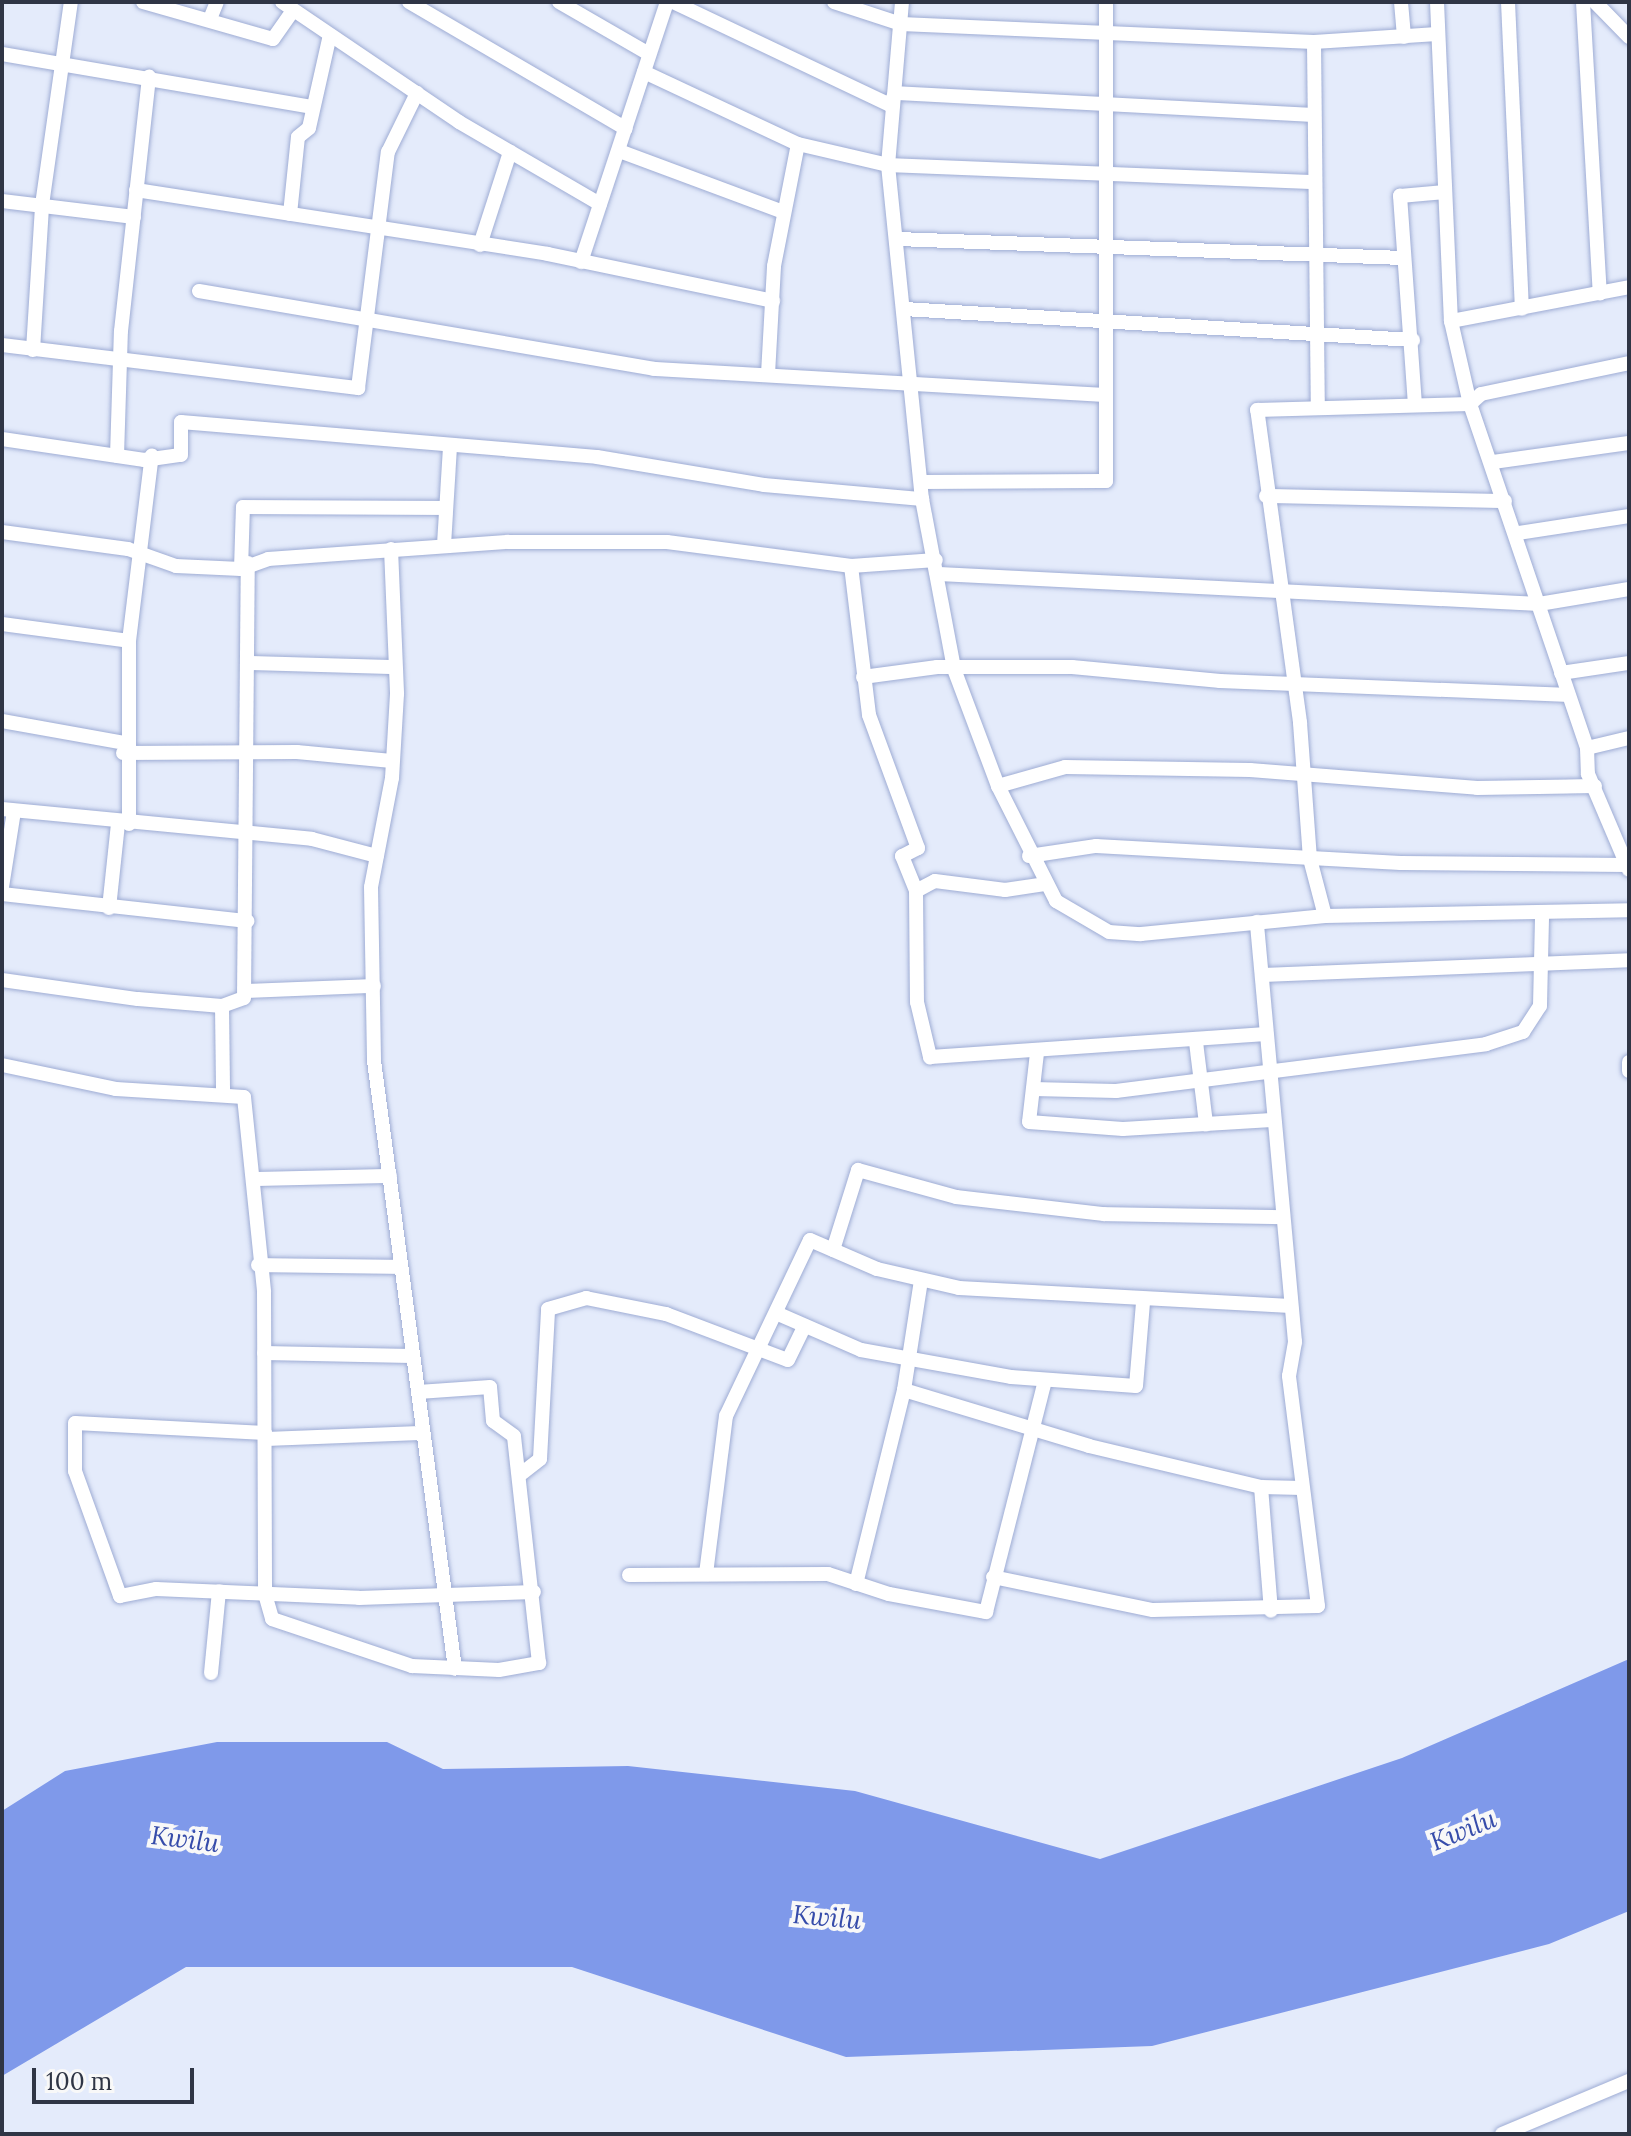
<!DOCTYPE html>
<html>
<head>
<meta charset="utf-8">
<style>
	body { margin:0 }
	#map { position:relative; width:1631px; height:2136px; overflow:hidden; background:#e4ebfb; font-family:Lora,serif }
	div>[style] { position:absolute }
	[style*='--x'] { left:calc(var(--x)*1px); top:calc(var(--y)*1px); width:calc(var(--w)*1px); rotate:calc(var(--a)*1deg) }
	.water>* { inset:0; background:#7f99ea }
	.roads { filter:drop-shadow(0 0 2px #9eacd4) drop-shadow(0 0 2px #9eacd4) }
	.minor>* { height:14px; margin:-7px; padding:0 7px; transform-origin:7px; border-radius:7px; background:#fff }
	span { translate:-50% -50%; white-space:nowrap; text-align:center; line-height:1.15; -webkit-text-stroke:8px #f8f8f8; paint-order:stroke }
	.water-label { font-size:26px; color:#364caa; font-style:italic }
	.frame { position:absolute; inset:0; border:4px solid #2f3545; pointer-events:none }
	.scale { position:absolute; left:32px; top:2068px; width:162px; height:36px; box-sizing:border-box; border:4px solid #2f3545; border-top:0; padding-left:10px; font-size:24px; line-height:28px; white-space:nowrap; color:#2f3545; -webkit-text-stroke:6px #f8f8f8; paint-order:stroke }
</style>
</head>
<body>
<div id="map">
	<div class="water">
		<i style="clip-path:polygon(1629px 1659px,1629px 1911px,1549px 1944px,1152px 2046px,846px 2057px,572px 1967px,186px 1967px,2px 2076px,2px 1811px,65px 1771px,217px 1742px,387px 1742px,443px 1769px,628px 1766px,855px 1791px,1100px 1859px,1402px 1758px)"></i>
	</div>
	<div class="roads">
		<div class="minor">
			<i style="--x:143;--y:2;--w:135;--a:15.9"></i>
			<i style="--x:273;--y:39;--w:33;--a:-55"></i>
			<i style="--x:282;--y:2;--w:214;--a:34.1"></i>
			<i style="--x:459;--y:122;--w:163;--a:30.2"></i>
			<i style="--x:409;--y:2;--w:251;--a:30.3"></i>
			<i style="--x:559;--y:2;--w:104;--a:30"></i>
			<i style="--x:673;--y:2;--w:240;--a:25.4"></i>
			<i style="--x:890;--y:105;--w:13;--a:-67"></i>
			<i style="--x:895;--y:93;--w:417;--a:3"></i>
			<i style="--x:834;--y:2;--w:71;--a:18.2"></i>
			<i style="--x:901;--y:24;--w:413;--a:2.5"></i>
			<i style="--x:1314;--y:42;--w:123;--a:-3.7"></i>
			<i style="--x:902;--y:2;--w:164;--a:94.9"></i>
			<i style="--x:888;--y:165;--w:336;--a:84.2"></i>
			<i style="--x:922;--y:499;--w:173;--a:79.3"></i>
			<i style="--x:954;--y:669;--w:125;--a:69.4"></i>
			<i style="--x:998;--y:786;--w:129;--a:63.2"></i>
			<i style="--x:1056;--y:901;--w:61;--a:30.3"></i>
			<i style="--x:1109;--y:932;--w:32;--a:4"></i>
			<i style="--x:1141;--y:934;--w:185;--a:-5.6"></i>
			<i style="--x:1325;--y:916;--w:304;--a:-1.1"></i>
			<i style="--x:1401;--y:2;--w:35;--a:85"></i>
			<i style="--x:1437;--y:2;--w:319;--a:87.5"></i>
			<i style="--x:1451;--y:321;--w:85;--a:77.1"></i>
			<i style="--x:1470;--y:404;--w:363;--a:71.2"></i>
			<i style="--x:1587;--y:748;--w:26;--a:88"></i>
			<i style="--x:1588;--y:774;--w:104;--a:66.9"></i>
			<i style="--x:1508;--y:2;--w:307;--a:87.4"></i>
			<i style="--x:1583;--y:2;--w:292;--a:86.7"></i>
			<i style="--x:1595;--y:2;--w:49;--a:45.8"></i>
			<i style="--x:210;--y:19;--w:18;--a:-68"></i>
			<i style="--x:1314;--y:42;--w:364;--a:89.4"></i>
			<i style="--x:2;--y:54;--w:314;--a:9.7"></i>
			<i style="--x:644;--y:72;--w:170;--a:25.1"></i>
			<i style="--x:798;--y:144;--w:92;--a:13.1"></i>
			<i style="--x:888;--y:165;--w:422;--a:2.3"></i>
			<i style="--x:622;--y:152;--w:170;--a:20.4"></i>
			<i style="--x:136;--y:190;--w:417;--a:8.8"></i>
			<i style="--x:548;--y:254;--w:230;--a:11.8"></i>
			<i style="--x:2;--y:201;--w:133;--a:6.9"></i>
			<i style="--x:290;--y:214;--w:77;--a:-84.1"></i>
			<i style="--x:298;--y:137;--w:14;--a:-39"></i>
			<i style="--x:309;--y:128;--w:95;--a:-77.3"></i>
			<i style="--x:897;--y:239;--w:506;--a:2.15"></i>
			<i style="--x:480;--y:245;--w:98;--a:-72.1"></i>
			<i style="--x:581;--y:262;--w:274;--a:-71.7"></i>
			<i style="--x:199;--y:291;--w:462;--a:9.7"></i>
			<i style="--x:654;--y:369;--w:449;--a:3.3"></i>
			<i style="--x:904;--y:309;--w:510;--a:3.49"></i>
			<i style="--x:1451;--y:321;--w:181;--a:-10.8"></i>
			<i style="--x:2;--y:345;--w:359;--a:6.9"></i>
			<i style="--x:358;--y:388;--w:238;--a:-82.8"></i>
			<i style="--x:388;--y:152;--w:66;--a:-63.8"></i>
			<i style="--x:33;--y:350;--w:145;--a:-86.4"></i>
			<i style="--x:42;--y:205;--w:205;--a:-81.9"></i>
			<i style="--x:768;--y:374;--w:108;--a:-86.8"></i>
			<i style="--x:774;--y:266;--w:124;--a:-78.9"></i>
			<i style="--x:1415;--y:405;--w:210;--a:-94.1"></i>
			<i style="--x:1400;--y:196;--w:45;--a:-5.1"></i>
			<i style="--x:2;--y:439;--w:144;--a:8.4"></i>
			<i style="--x:144;--y:460;--w:37;--a:-8"></i>
			<i style="--x:181;--y:455;--w:33;--a:-90"></i>
			<i style="--x:181;--y:422;--w:417;--a:4.8"></i>
			<i style="--x:597;--y:457;--w:169;--a:9.5"></i>
			<i style="--x:764;--y:485;--w:159;--a:5.1"></i>
			<i style="--x:117;--y:456;--w:125;--a:-88.2"></i>
			<i style="--x:121;--y:331;--w:256;--a:-83.7"></i>
			<i style="--x:1493;--y:462;--w:137;--a:-8"></i>
			<i style="--x:921;--y:482;--w:185;--a:-0.3"></i>
			<i style="--x:1106;--y:481;--w:479;--a:-90"></i>
			<i style="--x:1266;--y:496;--w:239;--a:1.2"></i>
			<i style="--x:2;--y:532;--w:127;--a:7.7"></i>
			<i style="--x:128;--y:549;--w:51;--a:19.5"></i>
			<i style="--x:176;--y:566;--w:65;--a:2.6"></i>
			<i style="--x:241;--y:569;--w:29;--a:-20"></i>
			<i style="--x:268;--y:559;--w:241;--a:-4.1"></i>
			<i style="--x:508;--y:542;--w:159;--a:0"></i>
			<i style="--x:667;--y:542;--w:186;--a:7.4"></i>
			<i style="--x:851;--y:566;--w:85;--a:-4"></i>
			<i style="--x:1518;--y:533;--w:112;--a:-8.7"></i>
			<i style="--x:444;--y:545;--w:97;--a:-86.5"></i>
			<i style="--x:391;--y:549;--w:145;--a:87.6"></i>
			<i style="--x:397;--y:694;--w:84;--a:93.4"></i>
			<i style="--x:392;--y:778;--w:111;--a:100.9"></i>
			<i style="--x:371;--y:887;--w:174;--a:89"></i>
			<i style="--x:374;--y:1061;--w:613;--a:82.41"></i>
			<i style="--x:851;--y:566;--w:150;--a:83.1"></i>
			<i style="--x:869;--y:715;--w:142;--a:69.8"></i>
			<i style="--x:918;--y:848;--w:18;--a:153"></i>
			<i style="--x:902;--y:856;--w:38;--a:68"></i>
			<i style="--x:916;--y:891;--w:111;--a:89.5"></i>
			<i style="--x:917;--y:1002;--w:57;--a:76.7"></i>
			<i style="--x:930;--y:1057;--w:337;--a:-3.9"></i>
			<i style="--x:241;--y:569;--w:62;--a:-88.2"></i>
			<i style="--x:243;--y:507;--w:201;--a:0.3"></i>
			<i style="--x:939;--y:574;--w:601;--a:2.86"></i>
			<i style="--x:1539;--y:604;--w:91;--a:-9.5"></i>
			<i style="--x:2;--y:624;--w:128;--a:7.6"></i>
			<i style="--x:249;--y:663;--w:143;--a:1.6"></i>
			<i style="--x:1561;--y:673;--w:69;--a:-8.4"></i>
			<i style="--x:863;--y:677;--w:75;--a:-7.7"></i>
			<i style="--x:937;--y:667;--w:135;--a:0"></i>
			<i style="--x:1072;--y:667;--w:149;--a:5.4"></i>
			<i style="--x:1220;--y:681;--w:344;--a:2.3"></i>
			<i style="--x:2;--y:721;--w:124;--a:10.2"></i>
			<i style="--x:1587;--y:748;--w:43;--a:-13.4"></i>
			<i style="--x:123;--y:753;--w:174;--a:-0.3"></i>
			<i style="--x:297;--y:752;--w:95;--a:5.4"></i>
			<i style="--x:998;--y:786;--w:70;--a:-15.8"></i>
			<i style="--x:1065;--y:767;--w:185;--a:0.9"></i>
			<i style="--x:1250;--y:770;--w:228;--a:4.5"></i>
			<i style="--x:1477;--y:788;--w:118;--a:-1"></i>
			<i style="--x:2;--y:809;--w:311;--a:5.5"></i>
			<i style="--x:312;--y:839;--w:67;--a:14.7"></i>
			<i style="--x:129;--y:824;--w:183;--a:-90"></i>
			<i style="--x:129;--y:641;--w:187;--a:-83"></i>
			<i style="--x:1029;--y:856;--w:68;--a:-8.5"></i>
			<i style="--x:1096;--y:846;--w:305;--a:3.2"></i>
			<i style="--x:1401;--y:863;--w:227;--a:0.5"></i>
			<i style="--x:2;--y:887;--w:77;--a:-81"></i>
			<i style="--x:916;--y:891;--w:21;--a:-28"></i>
			<i style="--x:935;--y:881;--w:71;--a:7.3"></i>
			<i style="--x:1005;--y:890;--w:40;--a:-8.5"></i>
			<i style="--x:2;--y:894;--w:247;--a:6.3"></i>
			<i style="--x:109;--y:908;--w:84;--a:-83.9"></i>
			<i style="--x:1325;--y:916;--w:59;--a:-104.7"></i>
			<i style="--x:1310;--y:859;--w:137;--a:-94.2"></i>
			<i style="--x:1300;--y:722;--w:315;--a:-97.8"></i>
			<i style="--x:1257;--y:410;--w:213;--a:-1.6"></i>
			<i style="--x:1470;--y:404;--w:15;--a:-42"></i>
			<i style="--x:1481;--y:394;--w:151;--a:-11.8"></i>
			<i style="--x:1263;--y:975;--w:366;--a:-2.3"></i>
			<i style="--x:2;--y:980;--w:137;--a:8"></i>
			<i style="--x:138;--y:999;--w:84;--a:4.8"></i>
			<i style="--x:222;--y:1006;--w:23;--a:-20"></i>
			<i style="--x:244;--y:998;--w:435;--a:-89.5"></i>
			<i style="--x:247;--y:991;--w:127;--a:-2.3"></i>
			<i style="--x:222;--y:1006;--w:86;--a:89.3"></i>
			<i style="--x:1196;--y:1042;--w:83;--a:83"></i>
			<i style="--x:1037;--y:1053;--w:69;--a:96.6"></i>
			<i style="--x:1029;--y:1122;--w:94;--a:4.3"></i>
			<i style="--x:1123;--y:1129;--w:149;--a:-3.5"></i>
			<i style="--x:1629;--y:1062;--w:9;--a:90"></i>
			<i style="--x:2;--y:1065;--w:116;--a:11.9"></i>
			<i style="--x:116;--y:1089;--w:128;--a:3.6"></i>
			<i style="--x:244;--y:1097;--w:196;--a:84.1"></i>
			<i style="--x:264;--y:1292;--w:302;--a:89.8"></i>
			<i style="--x:265;--y:1594;--w:26;--a:74"></i>
			<i style="--x:272;--y:1619;--w:148;--a:18.6"></i>
			<i style="--x:412;--y:1666;--w:87;--a:2.6"></i>
			<i style="--x:499;--y:1670;--w:41;--a:-9.9"></i>
			<i style="--x:539;--y:1663;--w:228;--a:-96.3"></i>
			<i style="--x:514;--y:1436;--w:26;--a:-144"></i>
			<i style="--x:493;--y:1421;--w:34;--a:-95"></i>
			<i style="--x:490;--y:1387;--w:72;--a:176"></i>
			<i style="--x:1033;--y:1089;--w:83;--a:1.4"></i>
			<i style="--x:1116;--y:1091;--w:373;--a:-7.2"></i>
			<i style="--x:1486;--y:1044;--w:39;--a:-18"></i>
			<i style="--x:1523;--y:1032;--w:31;--a:-57"></i>
			<i style="--x:1540;--y:1006;--w:91;--a:-88.7"></i>
			<i style="--x:253;--y:1179;--w:137;--a:-1.3"></i>
			<i style="--x:833;--y:1250;--w:84;--a:-72.6"></i>
			<i style="--x:858;--y:1170;--w:102;--a:15.4"></i>
			<i style="--x:956;--y:1197;--w:149;--a:6.6"></i>
			<i style="--x:1104;--y:1214;--w:175;--a:1"></i>
			<i style="--x:258;--y:1265;--w:143;--a:0.8"></i>
			<i style="--x:776;--y:1313;--w:93;--a:23.5"></i>
			<i style="--x:861;--y:1350;--w:152;--a:10.2"></i>
			<i style="--x:1011;--y:1377;--w:125;--a:4.1"></i>
			<i style="--x:1136;--y:1386;--w:84;--a:-85.2"></i>
			<i style="--x:264;--y:1353;--w:147;--a:1.2"></i>
			<i style="--x:904;--y:1390;--w:193;--a:16.8"></i>
			<i style="--x:1089;--y:1446;--w:177;--a:13.4"></i>
			<i style="--x:1261;--y:1487;--w:41;--a:1.4"></i>
			<i style="--x:265;--y:1433;--w:190;--a:-177"></i>
			<i style="--x:75;--y:1423;--w:48;--a:90"></i>
			<i style="--x:75;--y:1471;--w:133;--a:70.2"></i>
			<i style="--x:120;--y:1596;--w:37;--a:-11"></i>
			<i style="--x:156;--y:1589;--w:203;--a:2.5"></i>
			<i style="--x:359;--y:1598;--w:175;--a:-2"></i>
			<i style="--x:266;--y:1439;--w:154;--a:-2.2"></i>
			<i style="--x:521;--y:1474;--w:24;--a:-38"></i>
			<i style="--x:540;--y:1459;--w:150;--a:-86.9"></i>
			<i style="--x:548;--y:1309;--w:40;--a:-16"></i>
			<i style="--x:586;--y:1298;--w:82;--a:11.3"></i>
			<i style="--x:666;--y:1314;--w:130;--a:20.7"></i>
			<i style="--x:788;--y:1360;--w:34;--a:-64"></i>
			<i style="--x:1261;--y:1487;--w:124;--a:85.4"></i>
			<i style="--x:706;--y:1574;--w:159;--a:-82.8"></i>
			<i style="--x:726;--y:1416;--w:195;--a:-64.5"></i>
			<i style="--x:810;--y:1240;--w:73;--a:23.4"></i>
			<i style="--x:877;--y:1269;--w:84;--a:13"></i>
			<i style="--x:959;--y:1288;--w:332;--a:3.1"></i>
			<i style="--x:629;--y:1575;--w:199;--a:-0.3"></i>
			<i style="--x:828;--y:1574;--w:64;--a:18.2"></i>
			<i style="--x:889;--y:1594;--w:99;--a:10.5"></i>
			<i style="--x:986;--y:1612;--w:239;--a:-75.7"></i>
			<i style="--x:993;--y:1577;--w:163;--a:11.7"></i>
			<i style="--x:1153;--y:1610;--w:165;--a:-1.4"></i>
			<i style="--x:1318;--y:1606;--w:232;--a:-97.2"></i>
			<i style="--x:1289;--y:1376;--w:35;--a:-80"></i>
			<i style="--x:1295;--y:1342;--w:422;--a:-95.2"></i>
			<i style="--x:856;--y:1584;--w:200;--a:-76.1"></i>
			<i style="--x:904;--y:1390;--w:111;--a:-81.2"></i>
			<i style="--x:211;--y:1673;--w:82;--a:-84.4"></i>
			<i style="--x:1502;--y:2134;--w:138;--a:-22.7"></i>
		</div>
	</div>
	<div class="water-label">
		<span style="left:1463px;top:1830px;rotate:-22deg">Kwilu</span>
		<span style="left:185px;top:1839px;rotate:7deg">Kwilu</span>
		<span style="left:827px;top:1917px;rotate:5deg">Kwilu</span>
	</div>
	<div class="frame"></div>
	<div class="scale">100 m</div>
</div>
</body>
</html>
